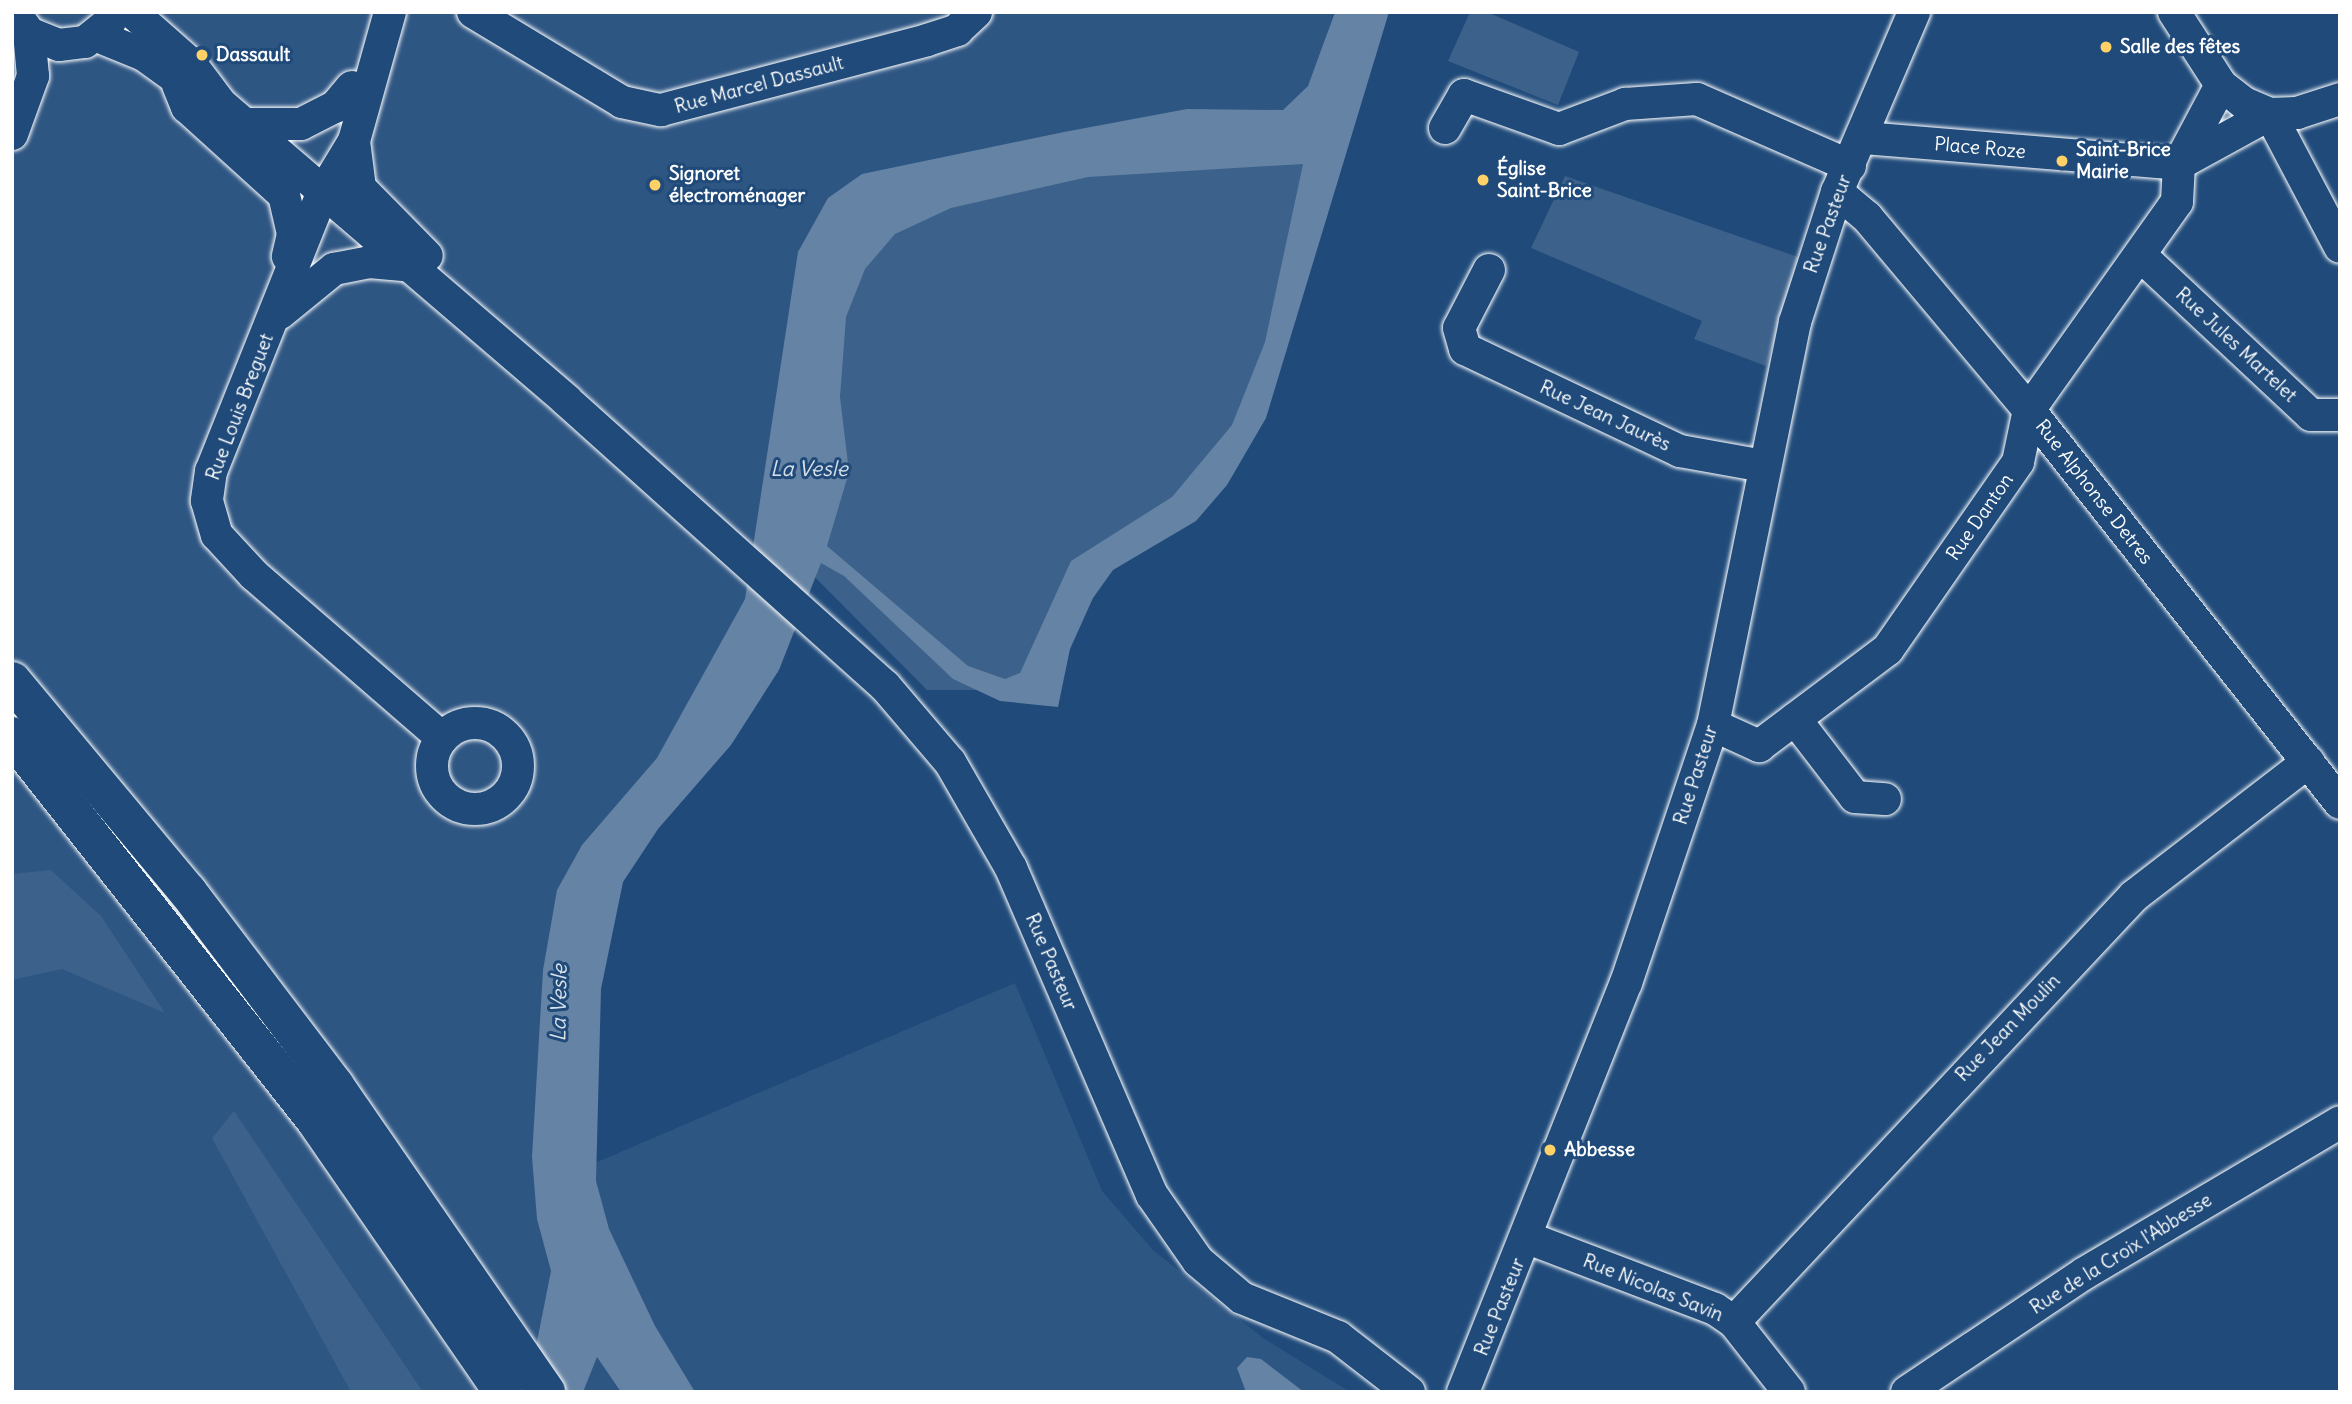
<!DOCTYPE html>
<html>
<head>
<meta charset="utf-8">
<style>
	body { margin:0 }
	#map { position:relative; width:2352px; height:1404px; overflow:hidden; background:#1f4a7a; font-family:Delius,sans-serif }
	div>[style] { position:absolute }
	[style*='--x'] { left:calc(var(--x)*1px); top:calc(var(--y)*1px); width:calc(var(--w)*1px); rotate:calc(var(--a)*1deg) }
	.built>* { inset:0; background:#2e5683 }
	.green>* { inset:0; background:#3c618b }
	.water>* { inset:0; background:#6583a4 }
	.roads { filter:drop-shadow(0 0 2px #fff) drop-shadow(0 0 2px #fff) }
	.minor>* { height:32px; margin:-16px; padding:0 16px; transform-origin:16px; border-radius:16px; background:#1f4a7a }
	.minor>.ring { margin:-16px; padding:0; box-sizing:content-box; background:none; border:32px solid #1f4a7a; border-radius:50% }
	.highway>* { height:38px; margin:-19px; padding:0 19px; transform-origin:19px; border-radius:19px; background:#1f4a7a }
	.dots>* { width:19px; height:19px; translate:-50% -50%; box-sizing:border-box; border:4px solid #1f4a7a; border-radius:50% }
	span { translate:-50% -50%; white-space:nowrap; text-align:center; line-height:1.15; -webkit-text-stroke:6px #1f4a7a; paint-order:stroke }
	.poi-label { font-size:19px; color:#fff; font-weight:700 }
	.left { translate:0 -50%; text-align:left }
	.street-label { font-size:19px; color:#fff }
	.water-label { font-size:21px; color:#d8e0e8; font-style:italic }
	.frame { position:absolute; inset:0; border:14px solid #fff; pointer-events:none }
</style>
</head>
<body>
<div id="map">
	<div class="built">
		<i style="clip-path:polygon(12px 12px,1334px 12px,1302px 115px,851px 196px,731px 709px,596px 903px,581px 1169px,1015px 983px,1102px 1191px,1153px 1250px,1263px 1338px,1350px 1392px,12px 1392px)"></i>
	</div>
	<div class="green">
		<i style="clip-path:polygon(1470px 12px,1487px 12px,1579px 52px,1558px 105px,1448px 61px)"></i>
		<i style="clip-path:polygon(1302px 115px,1332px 166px,1248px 424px,1150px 538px,1087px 576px,1028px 690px,927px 690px,776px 538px,851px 196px)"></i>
		<i style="clip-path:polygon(1565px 176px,1801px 258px,1766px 366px,1694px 339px,1702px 321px,1531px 248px)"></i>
		<i style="clip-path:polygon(51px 870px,101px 916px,165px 1013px,62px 969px,12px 980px,12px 874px)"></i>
		<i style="clip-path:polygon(234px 1111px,423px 1392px,351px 1392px,212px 1138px)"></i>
	</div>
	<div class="water">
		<i style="clip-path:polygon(evenodd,1335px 12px,1389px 12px,1266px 418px,1227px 485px,1196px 521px,1113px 570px,1093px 598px,1070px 649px,1058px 707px,1000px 701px,953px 679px,844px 576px,821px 563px,779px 670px,731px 745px,658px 829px,623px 882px,601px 989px,596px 1181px,609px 1229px,655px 1326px,695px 1392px,621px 1392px,597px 1357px,583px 1392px,527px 1392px,551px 1271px,537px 1219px,532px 1157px,543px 970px,557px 890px,582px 845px,657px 758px,745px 599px,798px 252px,828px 198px,862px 174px,1064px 132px,1187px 109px,1283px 110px,1308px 86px,1335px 12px,1303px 164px,1265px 342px,1232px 425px,1172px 497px,1071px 561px,1020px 673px,1005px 679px,968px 666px,827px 546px,849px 472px,840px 397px,846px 317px,865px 269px,895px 234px,951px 208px,1088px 177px,1303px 164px)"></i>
		<i style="clip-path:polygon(1247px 1357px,1261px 1359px,1304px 1392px,1246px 1392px,1237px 1368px)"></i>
	</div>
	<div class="roads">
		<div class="minor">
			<i style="--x:14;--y:12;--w:26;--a:54"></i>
			<i style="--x:29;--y:33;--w:32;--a:22"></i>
			<i style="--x:59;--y:45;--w:26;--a:-7"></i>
			<i style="--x:85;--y:42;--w:32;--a:-39"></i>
			<i style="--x:132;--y:12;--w:79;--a:41.4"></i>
			<i style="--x:191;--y:64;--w:50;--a:53.1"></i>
			<i style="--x:221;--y:104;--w:455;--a:40.6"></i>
			<i style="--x:566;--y:400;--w:428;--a:41.9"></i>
			<i style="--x:885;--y:686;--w:100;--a:49.5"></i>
			<i style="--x:950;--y:762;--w:122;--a:60.1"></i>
			<i style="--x:1011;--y:868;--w:356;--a:66.7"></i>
			<i style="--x:1152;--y:1195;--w:80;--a:55.1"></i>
			<i style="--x:1198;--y:1261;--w:57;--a:40.1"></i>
			<i style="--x:1242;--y:1298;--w:104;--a:22.1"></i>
			<i style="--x:1338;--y:1337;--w:90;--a:37.8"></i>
			<i style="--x:390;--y:12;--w:134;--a:105.6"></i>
			<i style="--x:354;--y:141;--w:62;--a:121.1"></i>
			<i style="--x:322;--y:194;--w:298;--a:111.8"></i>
			<i style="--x:211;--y:471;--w:30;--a:98"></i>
			<i style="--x:207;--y:501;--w:35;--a:74"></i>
			<i style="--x:217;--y:535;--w:54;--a:47.2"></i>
			<i style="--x:254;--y:575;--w:249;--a:40.9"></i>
			<i style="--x:473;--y:12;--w:174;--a:31.1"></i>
			<i style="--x:622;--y:102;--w:40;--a:12"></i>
			<i style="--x:661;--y:110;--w:275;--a:-14.7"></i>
			<i style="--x:927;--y:40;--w:32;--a:-18"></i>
			<i style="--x:957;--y:30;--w:26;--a:-43"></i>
			<i style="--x:2174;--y:12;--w:87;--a:57.2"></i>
			<i style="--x:2221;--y:85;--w:29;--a:38"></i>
			<i style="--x:2244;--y:103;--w:28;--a:23"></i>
			<i style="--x:2270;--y:114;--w:27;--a:-2"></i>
			<i style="--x:2297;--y:113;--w:45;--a:-18"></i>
			<i style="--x:97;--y:36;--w:51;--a:22"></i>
			<i style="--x:144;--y:55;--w:67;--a:35.8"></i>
			<i style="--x:178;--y:85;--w:24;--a:68"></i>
			<i style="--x:187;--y:107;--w:131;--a:42.2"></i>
			<i style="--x:284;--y:195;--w:40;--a:77"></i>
			<i style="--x:293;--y:234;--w:23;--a:103"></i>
			<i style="--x:2270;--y:114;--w:150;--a:62.2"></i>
			<i style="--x:243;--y:124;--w:58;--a:0"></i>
			<i style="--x:301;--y:124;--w:38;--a:-27"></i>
			<i style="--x:335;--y:107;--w:26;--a:-50"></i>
			<i style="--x:1445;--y:128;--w:38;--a:-60"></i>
			<i style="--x:1464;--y:95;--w:101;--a:19.7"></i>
			<i style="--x:1559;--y:129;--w:71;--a:-20.7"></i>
			<i style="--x:1625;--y:104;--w:72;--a:-4"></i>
			<i style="--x:1697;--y:99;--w:167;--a:23.6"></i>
			<i style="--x:12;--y:134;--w:62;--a:-70.1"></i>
			<i style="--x:33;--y:76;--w:43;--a:-95.3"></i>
			<i style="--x:1864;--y:138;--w:316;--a:4.7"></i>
			<i style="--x:354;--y:141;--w:47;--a:82.7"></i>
			<i style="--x:360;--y:188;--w:95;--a:45.4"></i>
			<i style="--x:2179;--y:164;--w:104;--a:-28.8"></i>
			<i style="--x:1837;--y:192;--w:39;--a:40"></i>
			<i style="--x:1867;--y:217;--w:252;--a:50"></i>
			<i style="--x:2029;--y:410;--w:501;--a:51.64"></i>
			<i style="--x:2140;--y:255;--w:234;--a:43.1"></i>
			<i style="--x:2311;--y:415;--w:29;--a:0"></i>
			<i style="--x:1489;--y:270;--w:65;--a:117.3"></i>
			<i style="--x:1459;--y:328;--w:22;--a:74"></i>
			<i style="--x:1465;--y:349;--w:238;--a:25.4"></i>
			<i style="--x:1680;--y:451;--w:85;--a:10.1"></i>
			<i style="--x:280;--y:313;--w:70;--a:-39.2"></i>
			<i style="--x:334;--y:269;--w:36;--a:-11"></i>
			<i style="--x:369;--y:262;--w:37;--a:5"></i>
			<i style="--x:1795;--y:719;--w:98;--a:52.4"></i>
			<i style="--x:1855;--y:797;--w:30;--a:4"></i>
			<i class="ring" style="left:432px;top:723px;width:54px;height:54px"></i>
			<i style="--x:1713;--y:725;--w:51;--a:24.5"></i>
			<i style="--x:1759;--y:746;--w:161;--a:-36.9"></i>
			<i style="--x:1888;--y:649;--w:228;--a:-55.2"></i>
			<i style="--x:2018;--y:462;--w:53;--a:-78.1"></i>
			<i style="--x:2029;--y:410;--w:255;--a:-54.6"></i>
			<i style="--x:2177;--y:202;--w:38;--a:-87"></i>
			<i style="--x:2179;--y:164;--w:89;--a:-62"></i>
			<i style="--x:1528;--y:1238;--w:200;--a:20.8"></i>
			<i style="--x:1715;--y:1309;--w:23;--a:34"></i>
			<i style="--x:1734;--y:1322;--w:89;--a:51.8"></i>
			<i style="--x:1734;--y:1322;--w:584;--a:-46.8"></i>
			<i style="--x:2134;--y:896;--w:220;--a:-37.6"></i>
			<i style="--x:1463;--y:1392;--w:440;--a:-68.3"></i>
			<i style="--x:1626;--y:983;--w:272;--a:-71.4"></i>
			<i style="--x:1713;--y:725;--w:411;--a:-78.5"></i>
			<i style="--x:1795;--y:322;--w:137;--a:-72.1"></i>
			<i style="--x:1837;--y:192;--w:196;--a:-66.8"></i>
			<i style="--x:1907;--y:1392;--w:214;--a:-33.8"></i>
			<i style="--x:2085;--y:1273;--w:296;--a:-30.6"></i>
		</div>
		<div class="highway">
			<i style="--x:12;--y:681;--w:275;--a:50.2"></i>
			<i style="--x:188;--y:892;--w:243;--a:52.8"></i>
			<i style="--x:335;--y:1086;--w:372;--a:55.4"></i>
			<i style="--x:12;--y:736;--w:491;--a:51.7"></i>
			<i style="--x:316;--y:1121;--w:329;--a:55.4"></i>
		</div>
	</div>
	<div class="dots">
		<i style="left:2106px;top:47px;background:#ffd166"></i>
		<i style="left:202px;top:55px;background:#ffd166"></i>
		<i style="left:2062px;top:161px;background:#ffd166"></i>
		<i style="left:1483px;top:180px;background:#ffd166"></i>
		<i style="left:655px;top:185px;background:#ffd166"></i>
		<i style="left:1550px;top:1150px;background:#ffd166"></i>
	</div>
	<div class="poi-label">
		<span class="left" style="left:2120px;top:47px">Salle des fêtes</span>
		<span class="left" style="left:216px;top:55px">Dassault</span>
		<span class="left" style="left:2076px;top:161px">Saint-Brice<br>Mairie</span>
		<span class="left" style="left:1497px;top:180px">Église<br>Saint-Brice</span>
		<span class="left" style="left:669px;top:185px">Signoret<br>électroménager</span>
		<span class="left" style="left:1564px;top:1150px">Abbesse</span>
	</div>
	<div class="street-label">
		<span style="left:759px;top:85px;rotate:-15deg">Rue Marcel Dassault</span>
		<span style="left:1980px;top:148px;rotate:5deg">Place Roze</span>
		<span style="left:1828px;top:224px;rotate:-70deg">Rue Pasteur</span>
		<span style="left:2236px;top:345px;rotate:43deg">Rue Jules Martelet</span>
		<span style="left:240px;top:407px;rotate:-69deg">Rue Louis Breguet</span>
		<span style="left:1605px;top:416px;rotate:25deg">Rue Jean Jaurès</span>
		<span style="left:2094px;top:492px;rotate:52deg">Rue Alphonse Detres</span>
		<span style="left:1980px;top:517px;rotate:-55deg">Rue Danton</span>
		<span style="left:1696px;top:775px;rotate:-72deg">Rue Pasteur</span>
		<span style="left:1051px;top:962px;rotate:67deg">Rue Pasteur</span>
		<span style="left:2008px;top:1028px;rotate:-46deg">Rue Jean Moulin</span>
		<span style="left:2121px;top:1254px;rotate:-32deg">Rue de la Croix l'Abbesse</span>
		<span style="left:1653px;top:1288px;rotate:22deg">Rue Nicolas Savin</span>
		<span style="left:1500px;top:1307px;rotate:-68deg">Rue Pasteur</span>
	</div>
	<div class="water-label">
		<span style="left:809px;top:469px">La Vesle</span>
		<span style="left:559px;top:1003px;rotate:-89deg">La Vesle</span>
	</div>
	<div class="frame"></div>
</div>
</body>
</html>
